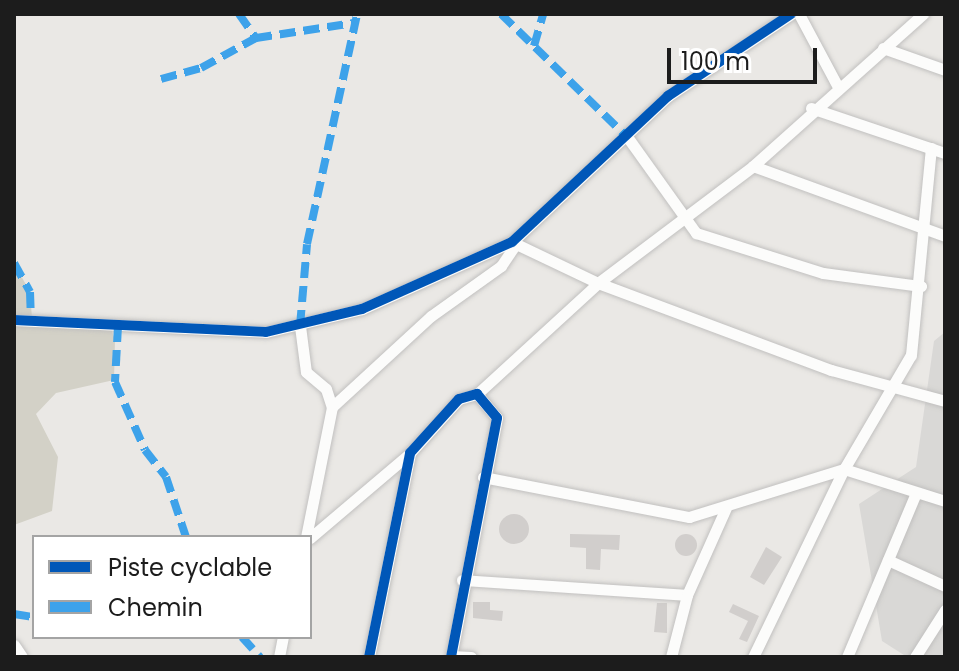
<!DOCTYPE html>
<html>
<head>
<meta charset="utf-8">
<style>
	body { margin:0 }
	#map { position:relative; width:959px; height:671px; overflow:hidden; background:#eae8e5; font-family:Poppins,sans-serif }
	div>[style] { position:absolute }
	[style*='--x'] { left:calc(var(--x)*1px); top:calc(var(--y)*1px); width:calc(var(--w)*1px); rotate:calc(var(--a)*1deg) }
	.residential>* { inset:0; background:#d9d8d6 }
	.construction>* { inset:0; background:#d3d1c7 }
	.building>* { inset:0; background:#d1cecc }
	.round { border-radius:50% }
	.roads { filter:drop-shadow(0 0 2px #c1c0bf) drop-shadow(0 0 2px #c1c0bf) }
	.street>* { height:11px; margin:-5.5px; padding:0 5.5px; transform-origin:5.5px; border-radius:5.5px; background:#fcfcfb }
	.quiet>* { height:8px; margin-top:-4px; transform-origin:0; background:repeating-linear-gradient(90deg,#3da2ea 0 16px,transparent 0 24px) }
	.cycleway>* { height:10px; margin:-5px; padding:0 5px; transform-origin:5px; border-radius:5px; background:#0057b8 }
	span { translate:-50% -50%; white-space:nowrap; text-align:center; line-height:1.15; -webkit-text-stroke:6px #fff; paint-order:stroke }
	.frame { position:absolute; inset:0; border:16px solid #1c1c1c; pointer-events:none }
	.legend { position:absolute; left:32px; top:535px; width:280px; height:104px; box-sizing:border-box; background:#fff; border:2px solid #a4a4a4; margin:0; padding:10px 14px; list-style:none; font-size:24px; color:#1c1c1c }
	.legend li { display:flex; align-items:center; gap:16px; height:40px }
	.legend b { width:40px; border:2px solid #a4a4a4 }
	.scale { position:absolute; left:667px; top:48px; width:150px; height:36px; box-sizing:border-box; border:4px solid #1c1c1c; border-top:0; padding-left:10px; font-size:24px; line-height:28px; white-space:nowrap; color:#1c1c1c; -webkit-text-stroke:6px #fff; paint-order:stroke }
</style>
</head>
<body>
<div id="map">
	<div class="residential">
		<i style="clip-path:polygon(945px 332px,945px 657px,907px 657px,882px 641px,859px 504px,916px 467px,934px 341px)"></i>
	</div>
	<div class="construction">
		<i style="clip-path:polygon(14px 263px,30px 292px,32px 318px,109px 323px,115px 340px,114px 380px,56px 393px,36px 414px,58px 457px,52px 511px,14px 525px)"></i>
	</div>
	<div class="building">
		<i class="round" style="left:499px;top:514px;width:30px;height:30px"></i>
		<i class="round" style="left:675px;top:534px;width:22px;height:22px"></i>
		<i style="clip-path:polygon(570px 534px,620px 535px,619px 550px,601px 549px,600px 570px,586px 569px,586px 548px,570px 547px)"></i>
		<i style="clip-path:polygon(766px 547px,782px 557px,764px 585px,750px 577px)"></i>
		<i style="clip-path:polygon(473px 602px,490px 602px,490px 610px,503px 611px,502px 621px,473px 618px)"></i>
		<i style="clip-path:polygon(657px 603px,667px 603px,667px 633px,654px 632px)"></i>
		<i style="clip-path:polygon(733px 604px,759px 616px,747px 642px,739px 639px,748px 621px,729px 612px)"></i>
	</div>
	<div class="roads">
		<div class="street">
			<i style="--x:799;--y:14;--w:83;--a:61.9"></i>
			<i style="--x:883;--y:48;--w:66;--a:19.5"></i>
			<i style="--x:811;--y:108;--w:141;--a:18.6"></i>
			<i style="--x:628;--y:138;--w:117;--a:54.4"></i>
			<i style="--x:696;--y:233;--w:133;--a:17.5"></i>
			<i style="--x:823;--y:273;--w:99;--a:7.6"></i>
			<i style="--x:753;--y:166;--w:204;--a:20"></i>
			<i style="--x:512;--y:242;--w:95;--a:25.5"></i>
			<i style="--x:598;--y:283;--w:194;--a:-37"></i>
			<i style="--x:753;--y:166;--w:228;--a:-41.8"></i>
			<i style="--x:14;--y:320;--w:252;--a:2.7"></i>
			<i style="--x:266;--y:332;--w:99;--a:-13.5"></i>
			<i style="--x:362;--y:309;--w:164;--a:-24.1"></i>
			<i style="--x:512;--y:242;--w:214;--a:-43.1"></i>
			<i style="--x:668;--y:96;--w:148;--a:-33.7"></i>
			<i style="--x:300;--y:326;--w:46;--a:82.6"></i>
			<i style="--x:306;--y:372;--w:26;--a:40"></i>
			<i style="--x:326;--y:389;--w:19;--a:72"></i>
			<i style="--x:332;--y:407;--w:133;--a:101.3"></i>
			<i style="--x:477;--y:394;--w:164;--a:-42.5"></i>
			<i style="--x:598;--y:283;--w:249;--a:20.5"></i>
			<i style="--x:831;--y:370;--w:118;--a:15.2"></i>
			<i style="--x:332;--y:407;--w:134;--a:-42.6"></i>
			<i style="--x:431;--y:316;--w:86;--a:-35.5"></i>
			<i style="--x:501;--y:266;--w:25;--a:-56"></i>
			<i style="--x:483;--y:477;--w:210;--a:11"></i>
			<i style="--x:689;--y:517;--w:162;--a:-17.2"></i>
			<i style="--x:844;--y:469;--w:106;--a:17.6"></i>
			<i style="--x:310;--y:538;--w:130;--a:-40.3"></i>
			<i style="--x:888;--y:560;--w:63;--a:24.5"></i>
			<i style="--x:462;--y:580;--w:225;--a:3.8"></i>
			<i style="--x:14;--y:645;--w:14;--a:56"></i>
			<i style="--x:451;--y:656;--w:20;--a:3"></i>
			<i style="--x:279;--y:657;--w:20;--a:-79"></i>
			<i style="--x:369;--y:657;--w:208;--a:-78.6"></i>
			<i style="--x:410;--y:453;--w:73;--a:-47.8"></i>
			<i style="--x:459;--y:399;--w:19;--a:-16"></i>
			<i style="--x:477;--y:394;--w:31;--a:50"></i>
			<i style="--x:497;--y:418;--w:243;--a:100.9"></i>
			<i style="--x:671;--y:657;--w:64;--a:-75.5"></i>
			<i style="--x:687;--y:595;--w:95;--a:-65.9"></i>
			<i style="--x:753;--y:657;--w:209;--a:-64.2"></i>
			<i style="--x:844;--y:469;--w:132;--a:-59.6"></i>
			<i style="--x:911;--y:355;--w:208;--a:-84.5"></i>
			<i style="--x:847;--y:657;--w:178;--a:-67.2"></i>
			<i style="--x:915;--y:657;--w:56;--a:-57.4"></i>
		</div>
	</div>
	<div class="quiet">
		<i style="--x:239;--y:14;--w:29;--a:55"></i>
		<i style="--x:501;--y:14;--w:177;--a:44.3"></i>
		<i style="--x:534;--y:46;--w:33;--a:-74"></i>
		<i style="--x:161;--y:79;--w:41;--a:-15.4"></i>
		<i style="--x:201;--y:68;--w:63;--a:-28.6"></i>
		<i style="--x:256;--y:38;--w:99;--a:-8.7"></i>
		<i style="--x:14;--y:263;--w:33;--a:61"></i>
		<i style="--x:30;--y:292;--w:31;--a:88"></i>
		<i style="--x:118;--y:326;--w:56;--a:93.1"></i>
		<i style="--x:115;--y:382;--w:74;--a:66.2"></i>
		<i style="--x:145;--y:450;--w:34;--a:52"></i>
		<i style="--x:166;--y:477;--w:63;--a:71.6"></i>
		<i style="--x:300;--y:326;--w:82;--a:-85.1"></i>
		<i style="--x:307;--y:244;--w:235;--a:-77.7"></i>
		<i style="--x:14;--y:614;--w:20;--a:9"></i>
		<i style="--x:242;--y:637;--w:27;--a:48"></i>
	</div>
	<div class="cycleway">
		<i style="--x:14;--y:320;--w:252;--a:2.7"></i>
		<i style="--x:266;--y:332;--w:99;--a:-13.5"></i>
		<i style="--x:362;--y:309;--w:164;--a:-24.1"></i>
		<i style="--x:512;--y:242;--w:214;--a:-43.1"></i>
		<i style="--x:668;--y:96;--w:148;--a:-33.7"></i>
		<i style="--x:369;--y:657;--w:208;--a:-78.6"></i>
		<i style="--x:410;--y:453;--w:73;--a:-47.8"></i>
		<i style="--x:459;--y:399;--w:19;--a:-16"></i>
		<i style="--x:477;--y:394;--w:31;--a:50"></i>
		<i style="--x:497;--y:418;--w:243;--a:100.9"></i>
	</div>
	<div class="frame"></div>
	<ul class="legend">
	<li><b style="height:10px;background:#0057b8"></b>Piste cyclable</li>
	<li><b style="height:10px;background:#3da2ea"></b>Chemin</li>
	</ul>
	<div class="scale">100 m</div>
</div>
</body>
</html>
